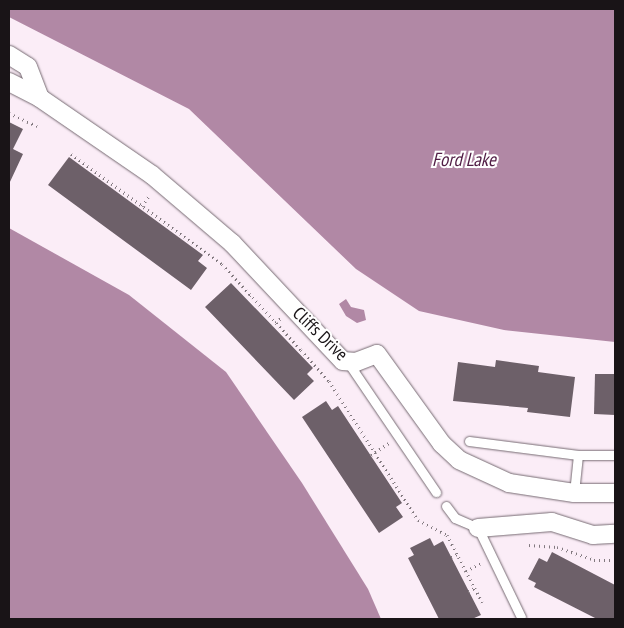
<!DOCTYPE html>
<html>
<head>
<meta charset="utf-8">
<style>
	body { margin:0 }
	#map { position:relative; width:624px; height:628px; overflow:hidden; background:#fbedf7; font-family:"PT Sans Narrow",sans-serif }
	div>[style] { position:absolute }
	[style*='--x'] { left:calc(var(--x)*1px); top:calc(var(--y)*1px); width:calc(var(--w)*1px); rotate:calc(var(--a)*1deg) }
	.water>* { inset:0; background:#b188a5 }
	.building>* { inset:0; background:#6d6069 }
	.path>* { height:3px; margin-top:-1.5px; transform-origin:0; background:repeating-linear-gradient(90deg,#837a80 0 1px,transparent 0 5px) }
	.roads { filter:drop-shadow(0 0 1px #766a72) drop-shadow(0 0 1px #766a72) }
	.service>* { height:9px; margin:-4.5px; padding:0 4.5px; transform-origin:4.5px; border-radius:4.5px; background:#fff }
	.minor>* { height:18px; margin:-9px; padding:0 9px; transform-origin:9px; border-radius:9px; background:#fff }
	span { translate:-50% -50%; white-space:nowrap; text-align:center; line-height:1.15; -webkit-text-stroke:4px #fff; paint-order:stroke }
	.street-label { font-size:18px; color:#191417 }
	.water-label { font-size:19px; color:#511d45; font-style:italic }
	.frame { position:absolute; inset:0; border:10px solid #191417; pointer-events:none }
</style>
</head>
<body>
<div id="map">
	<div class="water">
		<i style="clip-path:polygon(9px 9px,615px 9px,615px 342px,504px 330px,419px 311px,356px 269px,189px 109px,9px 17px)"></i>
		<i style="clip-path:polygon(9px 228px,129px 295px,226px 372px,302px 483px,368px 589px,381px 619px,9px 619px)"></i>
		<i style="clip-path:polygon(346px 299px,351px 307px,364px 310px,366px 320px,357px 323px,346px 316px,339px 304px)"></i>
	</div>
	<div class="building">
		<i style="clip-path:polygon(9px 122px,23px 129px,13px 149px,23px 154px,9px 184px)"></i>
		<i style="clip-path:polygon(69px 157px,203px 255px,198px 261px,207px 268px,191px 290px,48px 185px)"></i>
		<i style="clip-path:polygon(231px 283px,313px 368px,307px 374px,314px 381px,294px 400px,205px 307px)"></i>
		<i style="clip-path:polygon(496px 360px,539px 366px,538px 372px,575px 377px,570px 417px,527px 412px,528px 408px,453px 401px,458px 362px,495px 367px)"></i>
		<i style="clip-path:polygon(595px 374px,615px 374px,615px 415px,594px 414px)"></i>
		<i style="clip-path:polygon(326px 401px,332px 410px,338px 406px,402px 503px,396px 507px,403px 517px,379px 533px,302px 417px)"></i>
		<i style="clip-path:polygon(430px 538px,434px 546px,443px 541px,481px 615px,472px 619px,439px 619px,408px 558px,414px 555px,410px 548px)"></i>
		<i style="clip-path:polygon(552px 552px,615px 585px,615px 619px,597px 619px,534px 587px,536px 583px,528px 579px,539px 558px,547px 562px)"></i>
	</div>
	<div class="path">
		<i style="--x:9;--y:113;--w:31;--a:25"></i>
		<i style="--x:71;--y:154;--w:187;--a:36.1"></i>
		<i style="--x:222;--y:264;--w:117;--a:47.4"></i>
		<i style="--x:301;--y:350;--w:42;--a:47.9"></i>
		<i style="--x:329;--y:381;--w:165;--a:57.4"></i>
		<i style="--x:418;--y:520;--w:33;--a:27"></i>
		<i style="--x:447;--y:535;--w:76;--a:62.4"></i>
		<i style="--x:142;--y:206;--w:14;--a:-56"></i>
		<i style="--x:246;--y:299;--w:6;--a:-45"></i>
		<i style="--x:272;--y:326;--w:12;--a:-42"></i>
		<i style="--x:371;--y:455;--w:22;--a:-34"></i>
		<i style="--x:529;--y:545;--w:28;--a:4"></i>
		<i style="--x:557;--y:547;--w:39;--a:19"></i>
		<i style="--x:594;--y:560;--w:21;--a:0"></i>
		<i style="--x:451;--y:557;--w:7;--a:-27"></i>
		<i style="--x:466;--y:571;--w:19;--a:-28"></i>
		<i style="--x:468;--y:591;--w:8;--a:-23"></i>
	</div>
	<div class="roads">
		<div class="service">
			<i style="--x:349;--y:364;--w:155;--a:55.8"></i>
			<i style="--x:469;--y:441;--w:110;--a:7.3"></i>
			<i style="--x:578;--y:455;--w:37;--a:0"></i>
			<i style="--x:574;--y:493;--w:38;--a:-84"></i>
			<i style="--x:446;--y:506;--w:15;--a:53"></i>
			<i style="--x:455;--y:518;--w:25;--a:23"></i>
			<i style="--x:478;--y:528;--w:99;--a:64.2"></i>
		</div>
		<div class="minor">
			<i style="--x:9;--y:55;--w:22;--a:32"></i>
			<i style="--x:28;--y:67;--w:33;--a:69"></i>
			<i style="--x:9;--y:82;--w:35;--a:27"></i>
			<i style="--x:40;--y:98;--w:136;--a:34.5"></i>
			<i style="--x:152;--y:175;--w:105;--a:40.4"></i>
			<i style="--x:232;--y:243;--w:162;--a:46.8"></i>
			<i style="--x:343;--y:361;--w:13;--a:4"></i>
			<i style="--x:356;--y:362;--w:22;--a:-21"></i>
			<i style="--x:377;--y:354;--w:111;--a:54.2"></i>
			<i style="--x:442;--y:444;--w:23;--a:43"></i>
			<i style="--x:459;--y:460;--w:55;--a:24.7"></i>
			<i style="--x:509;--y:483;--w:66;--a:8.7"></i>
			<i style="--x:574;--y:493;--w:41;--a:0"></i>
			<i style="--x:478;--y:528;--w:74;--a:-4.6"></i>
			<i style="--x:552;--y:522;--w:43;--a:17.6"></i>
			<i style="--x:593;--y:535;--w:22;--a:-3"></i>
		</div>
	</div>
	<div class="street-label">
		<span style="left:320px;top:334px;rotate:44deg">Cliffs Drive</span>
	</div>
	<div class="water-label">
		<span style="left:464px;top:160px">Ford Lake</span>
	</div>
	<div class="frame"></div>
</div>
</body>
</html>
